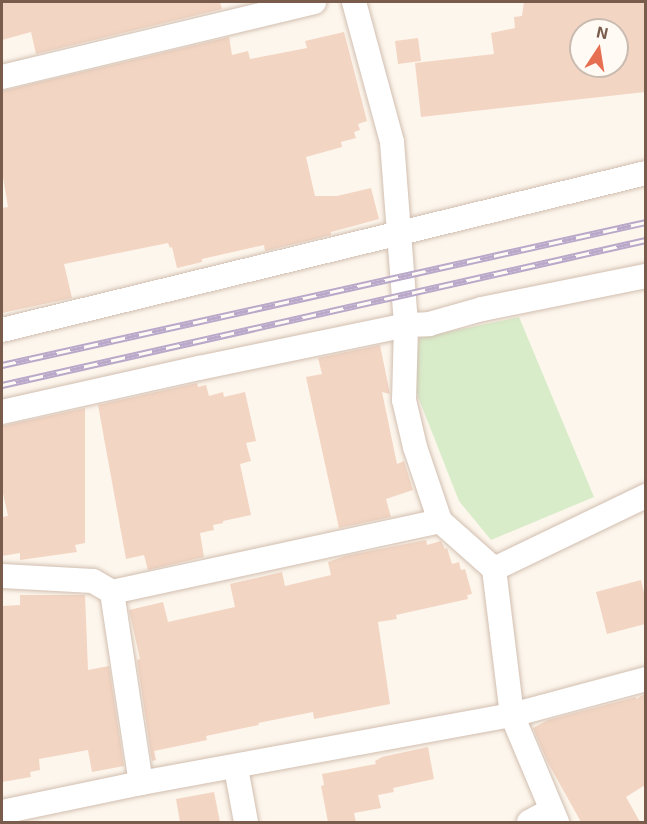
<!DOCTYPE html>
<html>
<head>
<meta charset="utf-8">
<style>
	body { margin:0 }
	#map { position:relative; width:647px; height:824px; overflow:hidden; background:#fdf6ec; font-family:"Exo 2",sans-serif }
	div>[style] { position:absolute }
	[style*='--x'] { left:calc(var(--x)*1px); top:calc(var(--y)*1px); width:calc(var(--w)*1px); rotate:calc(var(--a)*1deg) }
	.green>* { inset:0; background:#d8ecc9 }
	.building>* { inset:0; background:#f3d5c3 }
	.roads { filter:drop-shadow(0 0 2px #d1beb0) drop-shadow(0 0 2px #d1beb0) }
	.minor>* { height:24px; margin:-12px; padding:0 12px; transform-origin:12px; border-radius:12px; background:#fff }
	.rail>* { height:7px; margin-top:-3.5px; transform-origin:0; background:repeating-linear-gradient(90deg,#fffaf3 0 14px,#b9a8c9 0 28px); box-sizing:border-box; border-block:2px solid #b9a8c9 }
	span { translate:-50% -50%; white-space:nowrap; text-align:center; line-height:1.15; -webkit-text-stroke:5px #fffaf3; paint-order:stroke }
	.frame { position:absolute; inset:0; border:3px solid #7a5c4d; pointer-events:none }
	.north { position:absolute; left:569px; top:18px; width:60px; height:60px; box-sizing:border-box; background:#fffaf3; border:2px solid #cabbb1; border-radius:50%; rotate:12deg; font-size:16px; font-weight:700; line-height:24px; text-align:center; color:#7a5c4d }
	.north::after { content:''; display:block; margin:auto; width:21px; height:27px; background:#e76f51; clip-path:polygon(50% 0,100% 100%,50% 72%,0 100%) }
</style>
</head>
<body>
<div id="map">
	<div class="green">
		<i style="clip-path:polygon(519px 317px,594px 497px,491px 540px,459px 501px,415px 389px,419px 338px)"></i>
	</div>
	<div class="building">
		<i style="clip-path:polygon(2px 2px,220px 2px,222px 9px,36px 54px,31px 32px,2px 40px)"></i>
		<i style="clip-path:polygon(evenodd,524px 2px,645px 2px,645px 92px,421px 117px,415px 63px,494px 54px,491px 33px,515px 28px,514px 17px,522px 16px,524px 2px,581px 30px,617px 30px,617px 66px,581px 66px,581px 30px)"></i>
		<i style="clip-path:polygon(344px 32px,367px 121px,358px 124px,360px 130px,354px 132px,356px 138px,341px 142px,342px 147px,306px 157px,315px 196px,337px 196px,371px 188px,379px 219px,331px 232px,331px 235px,311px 240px,265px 251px,264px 245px,202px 259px,202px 262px,177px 268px,172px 247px,170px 248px,168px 243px,64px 264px,72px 298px,2px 313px,2px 208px,8px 207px,2px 171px,2px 91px,229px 37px,232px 55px,248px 51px,250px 59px,307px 48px,305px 41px)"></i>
		<i style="clip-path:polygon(418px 38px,421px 61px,398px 64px,395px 41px)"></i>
		<i style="clip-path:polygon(380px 345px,390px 394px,382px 392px,397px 464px,404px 461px,413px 490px,386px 499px,391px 517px,339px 528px,306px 377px,322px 374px,318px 358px)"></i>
		<i style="clip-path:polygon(197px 383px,198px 387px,206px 385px,209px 396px,223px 392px,224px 397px,245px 392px,256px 441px,246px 443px,251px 461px,240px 464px,251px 515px,223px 521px,223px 523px,213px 525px,214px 530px,200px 533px,204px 557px,148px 570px,144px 555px,126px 559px,98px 405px)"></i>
		<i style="clip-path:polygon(85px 408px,85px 543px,75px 545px,77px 552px,20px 560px,20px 553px,2px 556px,2px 517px,8px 516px,2px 489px,2px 426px)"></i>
		<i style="clip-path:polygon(426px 540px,427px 545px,441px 541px,445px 549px,447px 548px,452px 564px,459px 562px,461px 570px,465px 569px,472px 594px,467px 595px,468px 599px,396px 615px,397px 619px,378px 622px,390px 704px,314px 719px,313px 712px,258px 723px,259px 725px,206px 736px,207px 740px,154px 751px,156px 760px,152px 761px,137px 660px,140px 659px,129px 610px,163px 602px,168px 622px,235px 607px,230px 584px,282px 572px,285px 586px,331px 575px,328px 562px,345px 556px)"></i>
		<i style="clip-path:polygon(641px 580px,645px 597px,645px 624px,607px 634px,596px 592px)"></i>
		<i style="clip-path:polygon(20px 595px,85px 595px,88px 670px,109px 666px,124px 766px,92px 772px,88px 750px,39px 759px,40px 770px,30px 772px,31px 777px,2px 782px,2px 606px,20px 605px)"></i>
		<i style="clip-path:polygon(645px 694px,645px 785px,626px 797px,640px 822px,581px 822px,547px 761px,533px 728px,548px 720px,636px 697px,636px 699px)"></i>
		<i style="clip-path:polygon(428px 747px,434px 779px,393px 788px,394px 792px,378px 795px,381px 808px,354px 813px,356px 822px,328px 822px,321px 786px,324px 785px,322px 774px,376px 764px,375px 761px,382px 757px)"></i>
		<i style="clip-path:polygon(214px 792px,220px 822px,180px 822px,176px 799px)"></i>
	</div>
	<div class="roads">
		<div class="minor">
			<i style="--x:354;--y:2;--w:145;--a:74.8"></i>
			<i style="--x:392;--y:142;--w:184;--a:85.6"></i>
			<i style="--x:406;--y:325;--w:75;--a:91.5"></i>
			<i style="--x:404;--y:400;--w:48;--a:76.8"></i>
			<i style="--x:415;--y:447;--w:78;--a:71.3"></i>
			<i style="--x:440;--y:521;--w:72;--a:41.6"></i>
			<i style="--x:494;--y:569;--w:147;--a:83"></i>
			<i style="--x:512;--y:715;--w:116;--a:67.2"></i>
			<i style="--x:2;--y:77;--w:321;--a:-13.5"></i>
			<i style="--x:2;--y:330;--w:663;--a:-13.7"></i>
			<i style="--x:2;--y:412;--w:202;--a:-12.6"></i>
			<i style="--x:199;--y:368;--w:211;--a:-11.7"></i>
			<i style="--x:406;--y:325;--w:23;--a:-2"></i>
			<i style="--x:429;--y:324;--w:55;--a:-15.8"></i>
			<i style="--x:482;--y:309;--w:167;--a:-11.4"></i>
			<i style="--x:494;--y:569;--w:169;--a:-25.7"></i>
			<i style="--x:2;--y:576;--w:91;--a:3.1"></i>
			<i style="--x:93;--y:581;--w:22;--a:30"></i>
			<i style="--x:112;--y:592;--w:336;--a:-12.2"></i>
			<i style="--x:112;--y:592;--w:193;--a:81.4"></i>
			<i style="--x:236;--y:768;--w:55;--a:79.5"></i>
			<i style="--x:2;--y:812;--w:142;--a:-11.8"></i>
			<i style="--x:141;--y:783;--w:377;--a:-10.4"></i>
			<i style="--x:512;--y:715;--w:139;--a:-15"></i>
			<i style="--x:529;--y:822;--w:24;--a:-28"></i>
		</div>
	</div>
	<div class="rail">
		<i style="--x:2;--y:365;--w:660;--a:-12.52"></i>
		<i style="--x:2;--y:385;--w:660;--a:-12.69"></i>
	</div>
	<div class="frame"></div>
	<div class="north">N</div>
</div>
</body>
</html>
